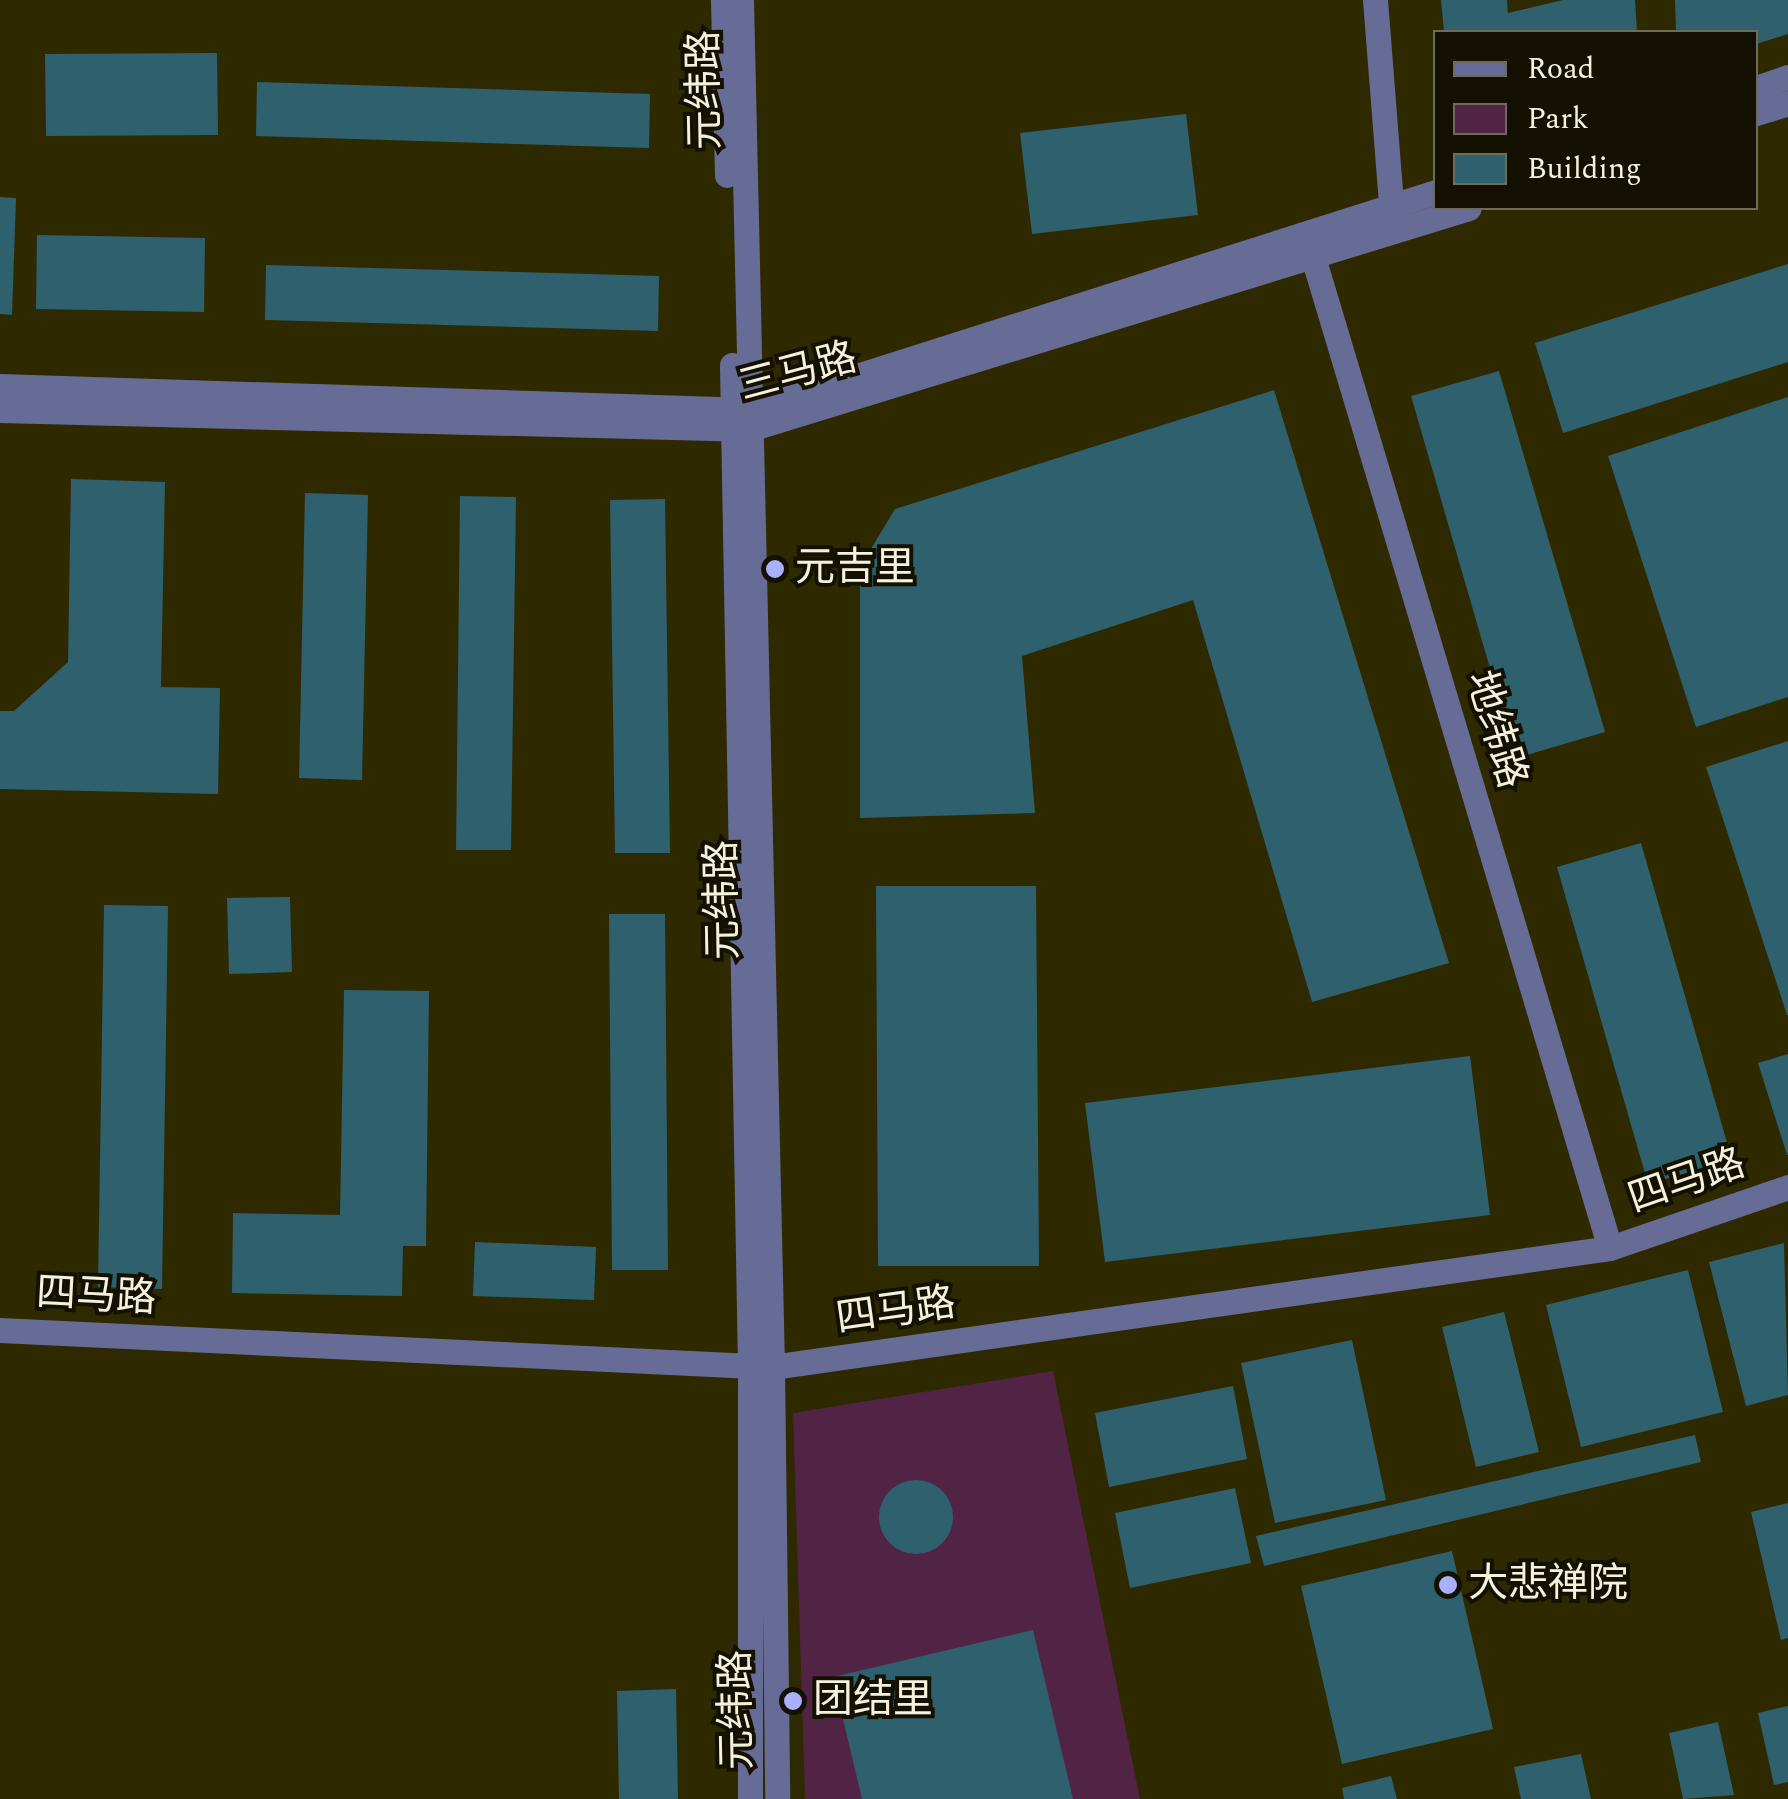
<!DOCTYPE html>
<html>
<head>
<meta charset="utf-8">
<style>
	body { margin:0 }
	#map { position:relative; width:1788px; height:1799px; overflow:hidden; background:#2f2900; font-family:Spectral,"Noto Sans SC",serif }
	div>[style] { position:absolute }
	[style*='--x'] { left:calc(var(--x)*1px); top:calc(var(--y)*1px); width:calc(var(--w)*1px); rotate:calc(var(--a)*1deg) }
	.green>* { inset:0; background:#512344 }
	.building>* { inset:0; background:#2f606e }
	.round { border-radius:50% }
	.minor>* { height:25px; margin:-12.5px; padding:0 12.5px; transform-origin:12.5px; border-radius:12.5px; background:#676c96 }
	.tertiary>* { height:25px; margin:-12.5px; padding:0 12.5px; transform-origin:12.5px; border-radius:12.5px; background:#676c96 }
	.dots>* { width:28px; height:28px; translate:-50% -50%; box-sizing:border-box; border:5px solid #141103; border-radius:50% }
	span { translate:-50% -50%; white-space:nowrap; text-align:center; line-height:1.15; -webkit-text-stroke:8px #141103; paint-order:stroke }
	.street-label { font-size:40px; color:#f5f1dc }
	.poi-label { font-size:40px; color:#f5f1dc }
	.left { translate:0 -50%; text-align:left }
	.legend { position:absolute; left:1433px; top:30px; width:325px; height:180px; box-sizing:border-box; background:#141103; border:2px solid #6e6b5a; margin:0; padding:12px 18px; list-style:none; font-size:30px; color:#f5f1dc }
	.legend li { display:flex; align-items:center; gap:20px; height:50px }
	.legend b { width:50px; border:2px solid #6e6b5a }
</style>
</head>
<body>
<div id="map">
	<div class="green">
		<i style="clip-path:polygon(1053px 1371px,1140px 1799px,805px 1799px,793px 1413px)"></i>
	</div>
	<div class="building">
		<i style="clip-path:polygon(1441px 0,1507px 0,1508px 13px,1563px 0,1635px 0,1637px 32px,1444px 32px)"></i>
		<i style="clip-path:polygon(1675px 0,1788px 0,1788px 34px,1756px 44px,1756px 32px,1676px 32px)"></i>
		<i style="clip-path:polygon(217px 53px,218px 135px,46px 136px,45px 54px)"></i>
		<i style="clip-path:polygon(257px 82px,650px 94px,649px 148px,256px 136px)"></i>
		<i style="clip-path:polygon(1186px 114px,1198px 215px,1032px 234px,1020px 133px)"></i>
		<i style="clip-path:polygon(0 197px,16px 198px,12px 315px,0 314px)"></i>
		<i style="clip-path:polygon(37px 235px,205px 238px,204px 312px,36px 309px)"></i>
		<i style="clip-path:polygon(1788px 264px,1788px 362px,1563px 433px,1535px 343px)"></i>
		<i style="clip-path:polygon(266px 265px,659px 276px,658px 331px,265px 320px)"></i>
		<i style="clip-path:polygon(1499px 371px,1605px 732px,1516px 758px,1411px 396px)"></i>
		<i style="clip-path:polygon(1274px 390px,1449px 963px,1312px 1002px,1193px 600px,1022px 656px,1035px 813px,860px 818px,860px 567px,895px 509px)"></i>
		<i style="clip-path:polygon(1788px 397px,1788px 697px,1696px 727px,1608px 456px)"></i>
		<i style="clip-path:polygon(71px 479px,165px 482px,161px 687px,220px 688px,218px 794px,0 789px,0 711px,14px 711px,68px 662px)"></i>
		<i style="clip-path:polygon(305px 493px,368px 495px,362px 780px,299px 778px)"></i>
		<i style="clip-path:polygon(460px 496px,516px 497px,511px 850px,456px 850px)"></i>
		<i style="clip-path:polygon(665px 499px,670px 853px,615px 853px,610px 500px)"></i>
		<i style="clip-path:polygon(1788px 741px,1788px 1015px,1787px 1015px,1706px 767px)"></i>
		<i style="clip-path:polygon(1641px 843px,1732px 1160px,1648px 1184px,1557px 867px)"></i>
		<i style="clip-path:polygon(876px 886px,1036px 886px,1039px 1266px,878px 1266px)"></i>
		<i style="clip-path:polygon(290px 897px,292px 972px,229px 974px,227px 898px)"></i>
		<i style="clip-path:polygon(104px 905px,168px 906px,162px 1289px,98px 1287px)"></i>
		<i style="clip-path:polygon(609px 914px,665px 914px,668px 1270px,612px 1270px)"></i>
		<i style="clip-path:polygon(344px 990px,429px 991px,426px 1246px,403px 1246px,402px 1296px,232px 1293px,233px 1213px,340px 1215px)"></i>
		<i style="clip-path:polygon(1788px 1054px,1788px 1155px,1787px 1155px,1758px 1063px)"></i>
		<i style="clip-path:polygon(1470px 1056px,1490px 1215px,1105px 1262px,1085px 1103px)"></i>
		<i style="clip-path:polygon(475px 1242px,596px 1247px,594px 1300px,473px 1296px)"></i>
		<i style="clip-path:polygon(1784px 1243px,1788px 1395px,1746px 1406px,1709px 1262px)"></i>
		<i style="clip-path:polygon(1688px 1270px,1723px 1412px,1581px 1447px,1546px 1305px)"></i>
		<i style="clip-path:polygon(1504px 1312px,1539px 1452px,1476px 1467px,1442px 1327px)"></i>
		<i style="clip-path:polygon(1352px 1340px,1386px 1500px,1275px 1523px,1241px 1363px)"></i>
		<i style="clip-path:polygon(1233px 1386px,1247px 1459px,1109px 1487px,1095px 1413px)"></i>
		<i style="clip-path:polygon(1695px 1435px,1701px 1462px,1264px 1566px,1256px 1536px)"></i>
		<i class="round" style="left:879px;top:1480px;width:74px;height:74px"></i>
		<i style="clip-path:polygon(1235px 1488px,1251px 1563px,1130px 1588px,1115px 1513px)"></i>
		<i style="clip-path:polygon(1788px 1503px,1788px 1638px,1781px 1640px,1751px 1512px)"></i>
		<i style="clip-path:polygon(1452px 1551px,1493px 1729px,1342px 1764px,1301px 1586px)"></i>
		<i style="clip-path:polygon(1033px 1630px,1073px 1799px,862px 1799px,833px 1677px)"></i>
		<i style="clip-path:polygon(676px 1689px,678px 1799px,619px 1799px,617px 1691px)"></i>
		<i style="clip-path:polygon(1788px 1706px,1788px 1782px,1774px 1785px,1758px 1713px)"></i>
		<i style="clip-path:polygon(1718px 1722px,1734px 1795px,1683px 1799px,1669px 1733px)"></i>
		<i style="clip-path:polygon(1581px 1754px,1591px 1799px,1521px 1799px,1514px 1767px)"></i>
		<i style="clip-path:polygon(1391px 1776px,1397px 1799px,1344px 1799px,1342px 1788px)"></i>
	</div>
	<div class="minor">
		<i style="--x:1375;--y:0;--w:228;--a:85.5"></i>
		<i style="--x:1307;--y:237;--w:1055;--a:73.32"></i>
	</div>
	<div class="tertiary">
		<i style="--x:723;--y:0;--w:175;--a:88.7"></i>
		<i style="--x:741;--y:0;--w:1367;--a:88.7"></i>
		<i style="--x:772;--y:1367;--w:432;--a:89.3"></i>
		<i style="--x:1756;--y:88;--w:34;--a:-19"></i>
		<i style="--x:1756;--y:113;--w:34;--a:-17"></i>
		<i style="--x:732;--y:365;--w:1003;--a:88.97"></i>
		<i style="--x:750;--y:1368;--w:431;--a:90"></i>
		<i style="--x:0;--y:386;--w:750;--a:1.83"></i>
		<i style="--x:750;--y:410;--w:720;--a:-17.63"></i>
		<i style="--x:0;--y:410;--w:750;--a:1.45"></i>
		<i style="--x:750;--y:429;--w:752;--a:-17.09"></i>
		<i style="--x:0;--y:1330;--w:773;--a:2.74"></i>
		<i style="--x:772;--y:1367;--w:846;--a:-8.08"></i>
		<i style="--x:1610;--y:1248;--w:188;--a:-18.9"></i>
	</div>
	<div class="dots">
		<i style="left:775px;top:569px;background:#a9b0fc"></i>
		<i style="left:1448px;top:1585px;background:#a9b0fc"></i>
		<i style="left:793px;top:1701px;background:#a9b0fc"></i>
	</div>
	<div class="street-label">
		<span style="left:706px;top:90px;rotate:-91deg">元纬路</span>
		<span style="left:798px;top:373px;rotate:-15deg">三马路</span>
		<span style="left:1495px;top:730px;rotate:73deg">地纬路</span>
		<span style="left:724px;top:900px;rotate:-91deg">元纬路</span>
		<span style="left:1687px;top:1182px;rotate:-19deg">四马路</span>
		<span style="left:96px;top:1297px;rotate:3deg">四马路</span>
		<span style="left:896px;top:1312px;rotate:-8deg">四马路</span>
		<span style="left:738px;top:1710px;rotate:-91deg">元纬路</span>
	</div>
	<div class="poi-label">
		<span class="left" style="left:795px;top:569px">元吉里</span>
		<span class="left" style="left:1468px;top:1585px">大悲禅院</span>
		<span class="left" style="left:813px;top:1701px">团结里</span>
	</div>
	<ul class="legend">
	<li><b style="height:12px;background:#676c96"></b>Road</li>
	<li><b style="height:28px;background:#512344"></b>Park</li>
	<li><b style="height:28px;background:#2f606e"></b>Building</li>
	</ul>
</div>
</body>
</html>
